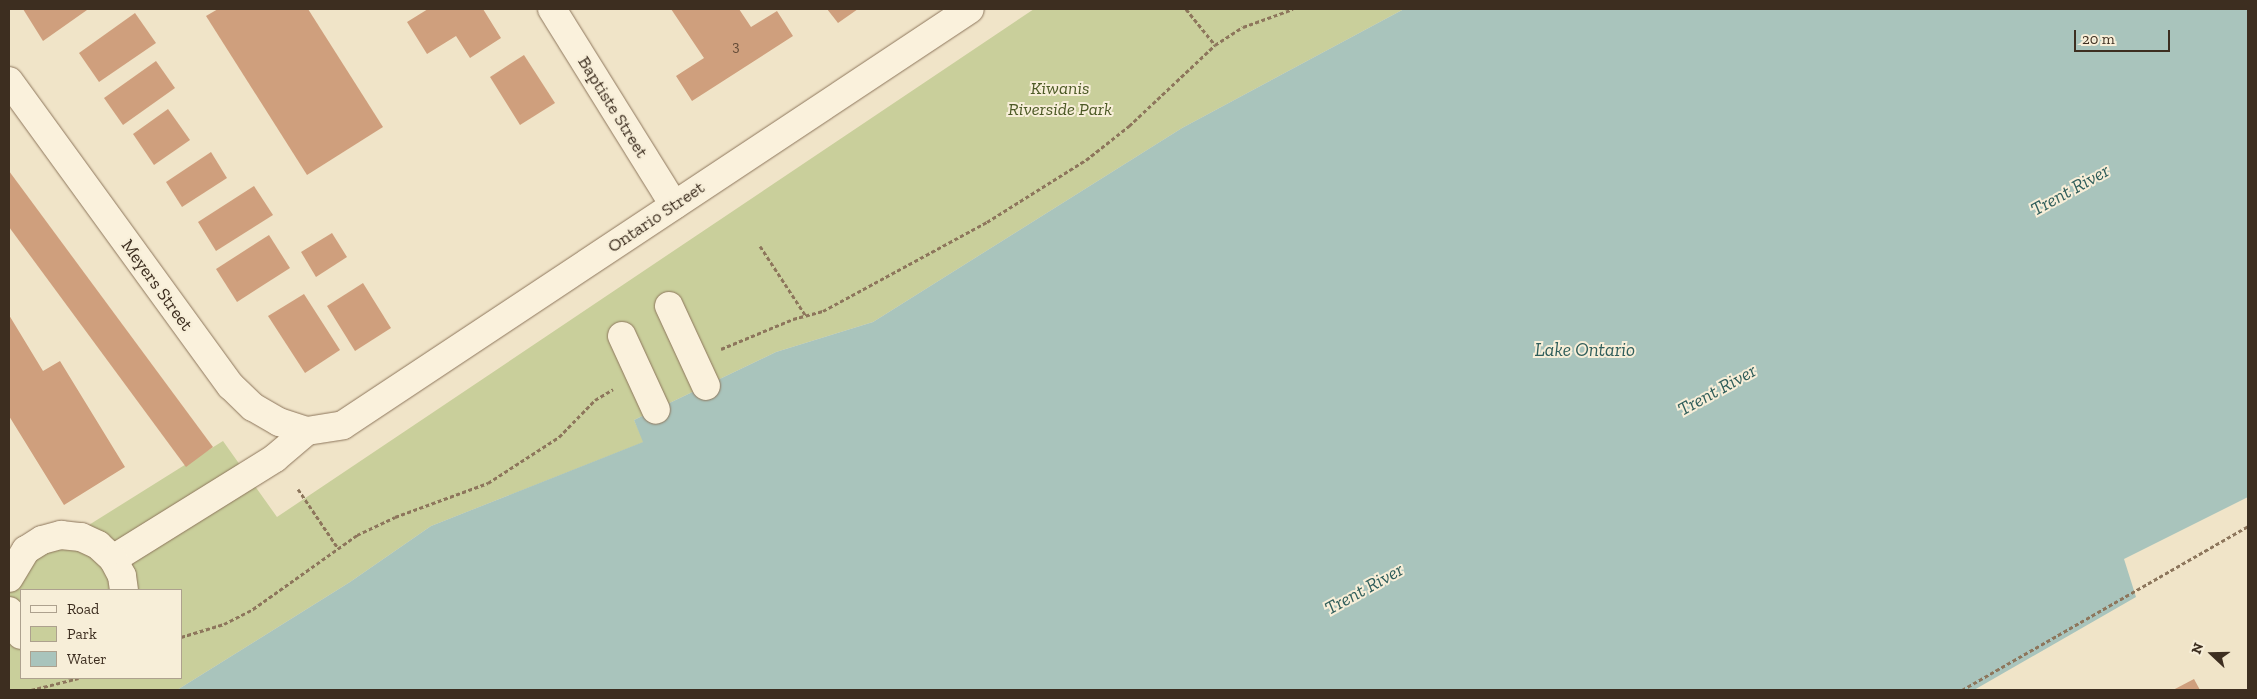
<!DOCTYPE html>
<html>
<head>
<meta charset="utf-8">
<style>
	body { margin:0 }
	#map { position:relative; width:2257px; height:699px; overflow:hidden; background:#f0e4c8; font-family:"Zilla Slab",serif }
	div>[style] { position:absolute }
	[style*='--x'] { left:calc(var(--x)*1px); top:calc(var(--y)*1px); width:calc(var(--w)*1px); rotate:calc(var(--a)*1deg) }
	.green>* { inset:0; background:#c9cf9b }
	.water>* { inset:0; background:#a9c4bc }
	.building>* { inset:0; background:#cf9f7d }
	.path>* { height:3px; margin-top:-1.5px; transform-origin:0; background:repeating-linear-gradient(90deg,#8d765c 0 4px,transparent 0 6.5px) }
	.roads { filter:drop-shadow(0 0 1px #8d765c) drop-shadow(0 0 1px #8d765c) }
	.minor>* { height:28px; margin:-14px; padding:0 14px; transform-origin:14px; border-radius:14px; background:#faf1dc }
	span { translate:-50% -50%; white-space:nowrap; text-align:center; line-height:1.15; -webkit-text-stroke:4px #f7eed8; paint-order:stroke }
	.number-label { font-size:15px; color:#624a37 }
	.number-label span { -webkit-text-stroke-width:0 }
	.park-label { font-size:18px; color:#4d5a26; font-style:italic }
	.street-label { font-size:18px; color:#3d2e20 }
	.water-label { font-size:19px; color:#2f5d5a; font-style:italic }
	.frame { position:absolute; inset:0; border:10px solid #3d2e20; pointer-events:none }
	.legend { position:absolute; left:20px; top:589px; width:162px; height:90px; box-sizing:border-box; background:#f7eed8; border:1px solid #ada18e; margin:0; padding:6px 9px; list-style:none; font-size:15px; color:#3d2e20 }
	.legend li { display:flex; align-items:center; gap:10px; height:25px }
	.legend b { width:25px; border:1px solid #ada18e }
	.north { position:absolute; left:2187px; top:629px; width:50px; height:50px; -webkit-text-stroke:4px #f7eed8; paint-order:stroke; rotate:291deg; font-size:14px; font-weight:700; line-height:20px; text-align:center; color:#3d2e20 }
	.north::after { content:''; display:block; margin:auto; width:18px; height:22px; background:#3d2e20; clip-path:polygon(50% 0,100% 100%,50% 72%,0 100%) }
	.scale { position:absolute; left:2074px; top:30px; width:96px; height:22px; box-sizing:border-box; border:2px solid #3d2e20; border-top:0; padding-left:6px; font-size:15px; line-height:18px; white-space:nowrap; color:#3d2e20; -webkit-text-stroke:4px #f7eed8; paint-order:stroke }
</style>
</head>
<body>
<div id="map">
	<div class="green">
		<i style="clip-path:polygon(evenodd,1034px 9px,1404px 9px,1182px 128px,873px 322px,776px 352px,634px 420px,644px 442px,431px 526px,350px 582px,177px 690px,9px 690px,9px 575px,223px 441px,277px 517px,1034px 9px,21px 590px,181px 590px,181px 678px,21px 678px,21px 590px)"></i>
	</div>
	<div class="water">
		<i style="clip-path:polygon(1404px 9px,2248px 9px,2248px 497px,2124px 559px,2136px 597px,1974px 690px,177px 690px,350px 582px,431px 526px,643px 442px,634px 420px,776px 352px,873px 322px,1182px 128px)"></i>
	</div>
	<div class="building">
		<i style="clip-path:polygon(23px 9px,86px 9px,87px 10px,43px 41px)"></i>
		<i style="clip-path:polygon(218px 9px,308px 9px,383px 127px,307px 175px,206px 16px)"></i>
		<i style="clip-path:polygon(428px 9px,483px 9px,501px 38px,470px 58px,456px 36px,427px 54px,407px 22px)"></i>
		<i style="clip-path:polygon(671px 9px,739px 9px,751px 27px,777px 11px,793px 36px,692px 101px,676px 76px,704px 58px)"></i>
		<i style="clip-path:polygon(827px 9px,858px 9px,838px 23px)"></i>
		<i style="clip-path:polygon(135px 13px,156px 43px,99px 82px,79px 53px)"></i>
		<i style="clip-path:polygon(524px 55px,555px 103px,520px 125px,490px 77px)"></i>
		<i style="clip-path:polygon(156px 61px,175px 88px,123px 125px,104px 98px)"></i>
		<i style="clip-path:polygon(168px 109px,190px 140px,154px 165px,133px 134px)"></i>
		<i style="clip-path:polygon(211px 152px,227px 178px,182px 207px,166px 182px)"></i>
		<i style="clip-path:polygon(9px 171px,213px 447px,186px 467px,9px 227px)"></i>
		<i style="clip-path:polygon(254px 186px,273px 215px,216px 251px,198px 222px)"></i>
		<i style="clip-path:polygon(332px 233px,347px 257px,316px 277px,301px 252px)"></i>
		<i style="clip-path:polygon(269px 235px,290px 268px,237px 302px,216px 269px)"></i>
		<i style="clip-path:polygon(363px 283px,391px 328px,355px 351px,327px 306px)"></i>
		<i style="clip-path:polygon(304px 294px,340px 350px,305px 373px,268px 316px)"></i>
		<i style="clip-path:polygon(9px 315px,43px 371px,60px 361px,125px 467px,64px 505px,9px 416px)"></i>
		<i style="clip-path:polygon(2194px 679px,2200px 690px,2173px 690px)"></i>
	</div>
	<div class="path">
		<i style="--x:1186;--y:9;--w:46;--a:51.1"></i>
		<i style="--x:760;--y:246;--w:84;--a:56.7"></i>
		<i style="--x:721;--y:349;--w:78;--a:-22.6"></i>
		<i style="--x:793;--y:319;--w:31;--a:-15"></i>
		<i style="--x:823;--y:311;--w:187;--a:-28.5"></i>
		<i style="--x:987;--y:222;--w:117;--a:-32.1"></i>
		<i style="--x:1086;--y:160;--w:55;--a:-38.3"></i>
		<i style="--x:1129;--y:126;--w:118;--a:-43.3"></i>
		<i style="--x:1215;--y:45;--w:33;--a:-33"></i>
		<i style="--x:1243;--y:27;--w:53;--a:-19.8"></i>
		<i style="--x:298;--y:489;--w:71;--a:55.9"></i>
		<i style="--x:181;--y:637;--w:45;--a:-16.8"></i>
		<i style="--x:224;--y:624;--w:33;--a:-27"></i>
		<i style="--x:253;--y:609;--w:128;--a:-35.4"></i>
		<i style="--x:357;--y:535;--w:42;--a:-25.3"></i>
		<i style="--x:395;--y:517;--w:99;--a:-20.1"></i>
		<i style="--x:488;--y:483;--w:85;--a:-32.9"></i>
		<i style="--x:559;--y:437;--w:52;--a:-45.8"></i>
		<i style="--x:595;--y:400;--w:21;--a:-31"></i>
		<i style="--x:31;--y:690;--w:49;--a:-14"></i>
		<i style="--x:1962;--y:690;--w:330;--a:-29.8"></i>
	</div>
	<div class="roads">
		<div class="minor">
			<i style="--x:552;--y:9;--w:231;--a:58.1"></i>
			<i style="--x:9;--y:81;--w:377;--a:54"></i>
			<i style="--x:231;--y:386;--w:30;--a:44"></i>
			<i style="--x:253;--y:407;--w:30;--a:30"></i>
			<i style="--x:279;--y:422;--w:29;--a:18"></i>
			<i style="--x:307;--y:431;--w:36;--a:-9"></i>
			<i style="--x:343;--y:425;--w:752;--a:-33.56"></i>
			<i style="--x:669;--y:306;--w:88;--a:65.2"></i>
			<i style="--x:622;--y:336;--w:81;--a:65.3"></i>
			<i style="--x:113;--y:559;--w:191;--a:-31.9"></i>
			<i style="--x:275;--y:458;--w:42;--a:-40.2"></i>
			<i style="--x:9;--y:578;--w:33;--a:-59"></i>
			<i style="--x:26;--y:550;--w:19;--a:-32"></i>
			<i style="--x:42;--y:540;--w:20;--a:-15"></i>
			<i style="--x:61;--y:535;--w:20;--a:6"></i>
			<i style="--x:81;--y:537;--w:19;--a:25"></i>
			<i style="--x:98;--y:545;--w:21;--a:43"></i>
			<i style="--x:113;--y:559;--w:19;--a:62"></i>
			<i style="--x:122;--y:576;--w:14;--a:82"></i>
			<i style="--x:9;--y:611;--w:27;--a:63"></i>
		</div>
	</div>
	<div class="number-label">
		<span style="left:736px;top:47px">3</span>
	</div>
	<div class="park-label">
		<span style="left:1060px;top:99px">Kiwanis<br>Riverside Park</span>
	</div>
	<div class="street-label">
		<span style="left:613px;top:107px;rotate:58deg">Baptiste Street</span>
		<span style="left:656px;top:217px;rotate:-34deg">Ontario Street</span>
		<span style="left:157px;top:285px;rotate:54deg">Meyers Street</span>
	</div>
	<div class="water-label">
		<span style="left:2070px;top:190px;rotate:-29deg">Trent River</span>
		<span style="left:1585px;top:350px">Lake Ontario</span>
		<span style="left:1717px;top:390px;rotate:-29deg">Trent River</span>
		<span style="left:1364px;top:589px;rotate:-29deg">Trent River</span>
	</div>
	<div class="frame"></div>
	<ul class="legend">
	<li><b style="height:6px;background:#faf1dc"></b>Road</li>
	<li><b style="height:14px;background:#c9cf9b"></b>Park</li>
	<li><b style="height:14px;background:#a9c4bc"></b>Water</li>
	</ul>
	<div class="north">N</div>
	<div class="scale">20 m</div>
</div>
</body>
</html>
